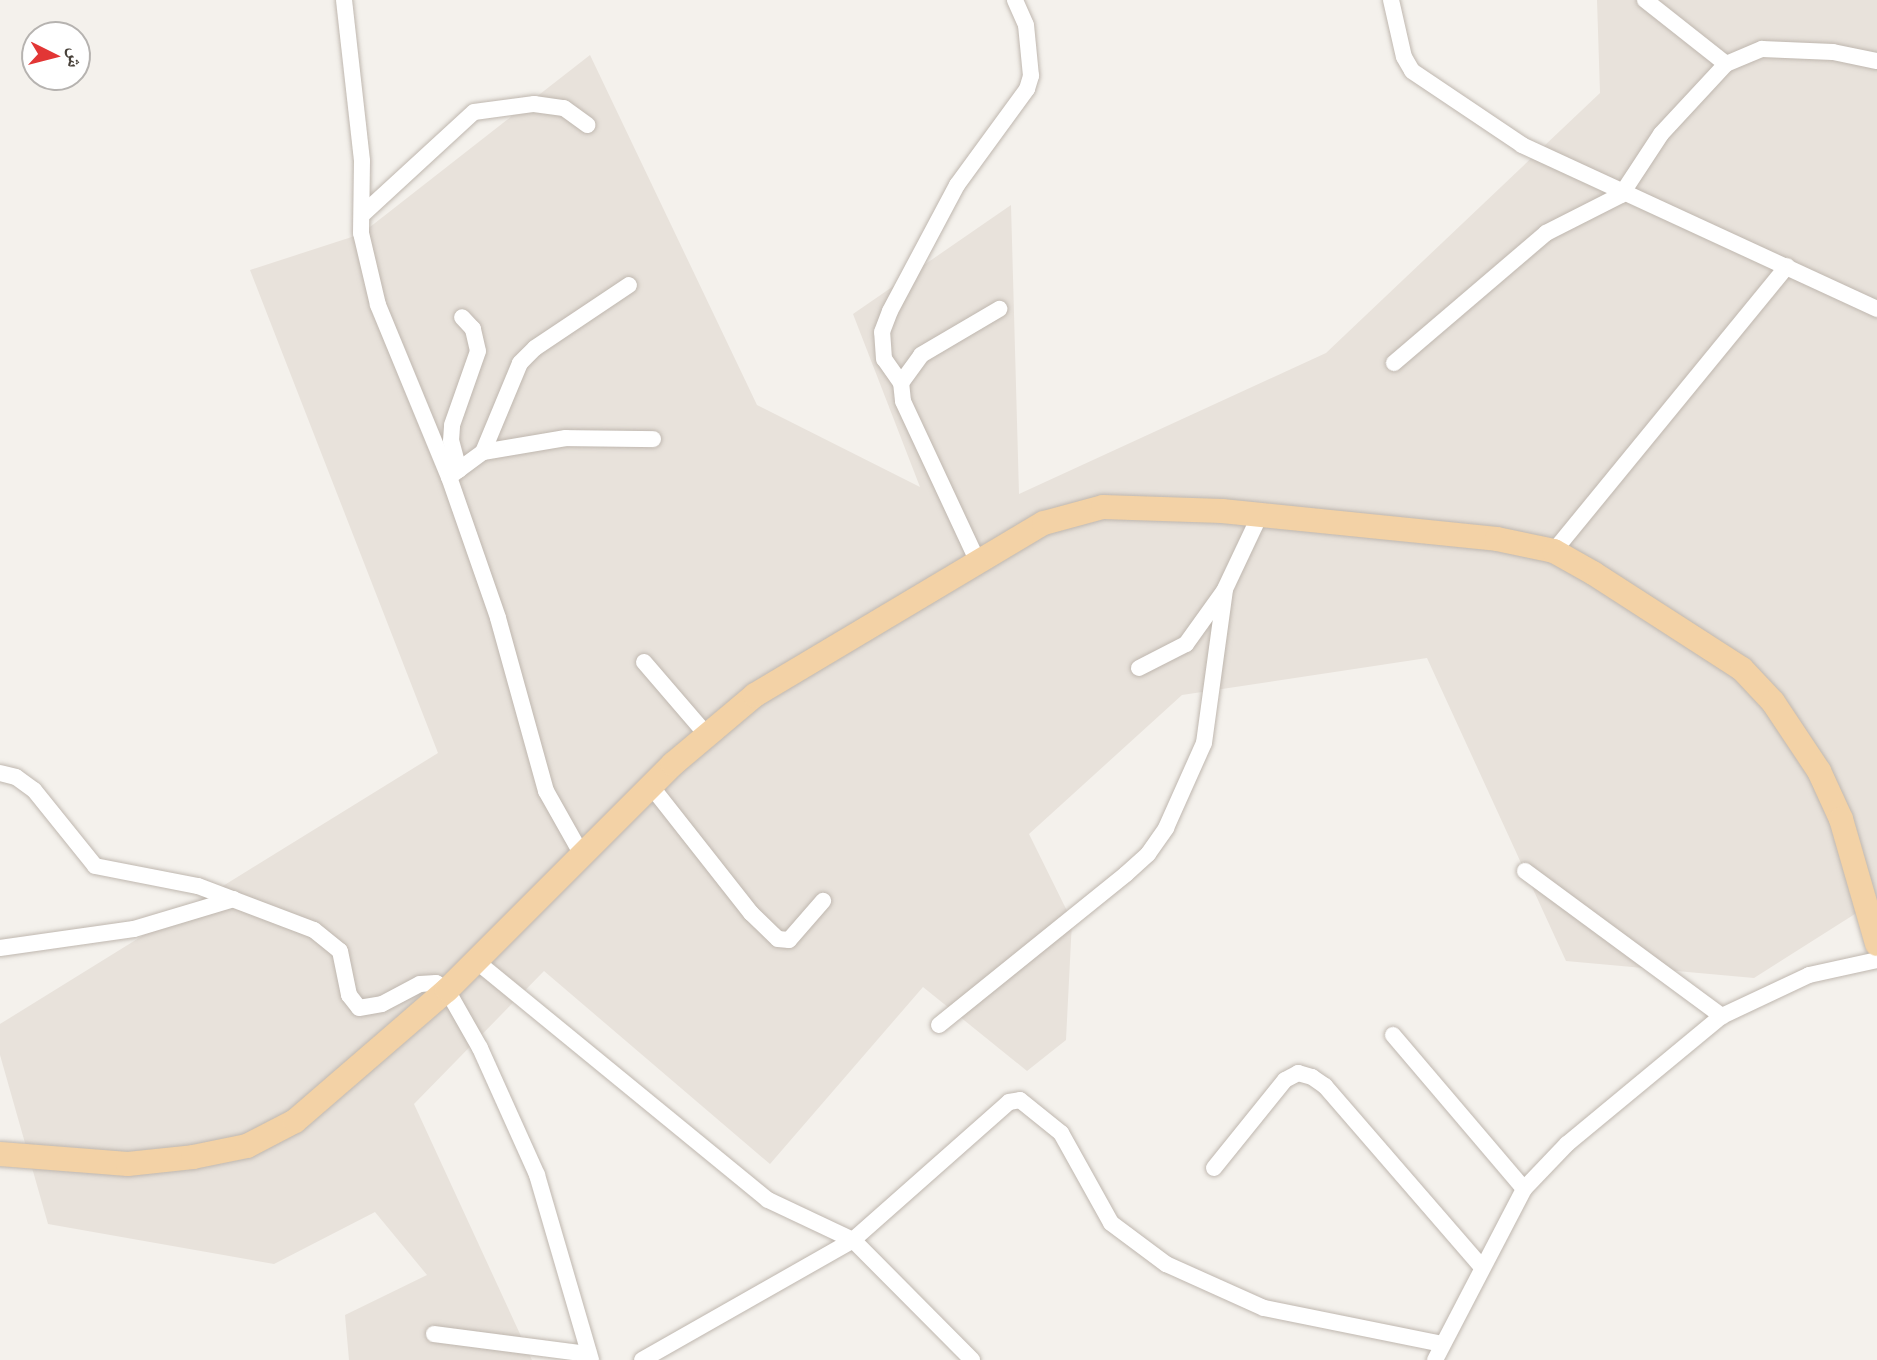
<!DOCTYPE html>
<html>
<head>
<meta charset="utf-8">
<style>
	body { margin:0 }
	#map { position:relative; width:1877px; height:1360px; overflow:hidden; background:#f4f1ec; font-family:"Varela Round","Noto Naskh Arabic",sans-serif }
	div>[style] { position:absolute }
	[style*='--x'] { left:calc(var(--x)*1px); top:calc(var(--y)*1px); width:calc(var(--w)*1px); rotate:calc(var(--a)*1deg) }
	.residential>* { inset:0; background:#e8e2db }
	.roads { filter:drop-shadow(0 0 2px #bfb7af) drop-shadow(0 0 2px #bfb7af) }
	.minor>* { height:16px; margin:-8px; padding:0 8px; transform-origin:8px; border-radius:8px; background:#fff }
	.primary>* { height:24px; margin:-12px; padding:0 12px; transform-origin:12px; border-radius:12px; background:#f3d2a6 }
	span { translate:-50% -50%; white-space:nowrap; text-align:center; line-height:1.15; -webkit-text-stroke:7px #fff; paint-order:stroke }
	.north { position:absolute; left:21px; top:21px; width:70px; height:70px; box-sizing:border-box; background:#fff; border:2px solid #b6b3b0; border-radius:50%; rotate:96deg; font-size:19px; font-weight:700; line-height:28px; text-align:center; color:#48413a }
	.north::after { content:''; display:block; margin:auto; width:24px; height:32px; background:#e23635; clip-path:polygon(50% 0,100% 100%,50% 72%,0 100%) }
</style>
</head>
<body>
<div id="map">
	<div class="residential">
		<i style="clip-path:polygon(1597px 0,1877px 0,1877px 900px,1754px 978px,1566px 961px,1427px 658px,1182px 695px,1029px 834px,1072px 921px,1066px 1040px,1027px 1071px,923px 987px,770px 1164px,544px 971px,414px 1104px,532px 1360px,349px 1360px,345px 1315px,427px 1275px,375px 1212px,274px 1264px,48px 1224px,0 1055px,0 1024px,438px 753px,250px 270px,361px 234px,590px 55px,757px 405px,920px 487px,853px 314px,1011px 205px,1019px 494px,1326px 353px,1600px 93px)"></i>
	</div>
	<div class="roads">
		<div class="minor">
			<i style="--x:344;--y:0;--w:162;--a:83.6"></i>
			<i style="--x:362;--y:161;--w:72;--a:90.8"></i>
			<i style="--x:361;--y:233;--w:74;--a:76.7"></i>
			<i style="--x:378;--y:305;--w:186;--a:67.6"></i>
			<i style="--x:449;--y:477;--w:149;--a:70.8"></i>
			<i style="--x:498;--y:618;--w:180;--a:74.5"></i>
			<i style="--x:546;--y:791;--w:73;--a:60.6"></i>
			<i style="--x:1391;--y:0;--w:58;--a:77.2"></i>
			<i style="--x:1404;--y:57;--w:16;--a:60"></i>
			<i style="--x:1412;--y:71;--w:133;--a:33.9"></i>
			<i style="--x:1522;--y:145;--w:391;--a:24.8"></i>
			<i style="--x:1645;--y:0;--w:103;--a:38.3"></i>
			<i style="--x:364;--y:213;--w:149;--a:-42.6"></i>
			<i style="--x:474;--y:112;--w:61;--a:-7.6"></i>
			<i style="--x:534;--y:104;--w:30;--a:8"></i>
			<i style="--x:564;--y:108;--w:29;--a:36"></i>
			<i style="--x:1394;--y:363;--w:200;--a:-40.5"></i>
			<i style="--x:1546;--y:233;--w:84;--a:-26.9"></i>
			<i style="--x:1621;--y:195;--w:73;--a:-56.7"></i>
			<i style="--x:1661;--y:134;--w:96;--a:-47.1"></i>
			<i style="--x:1726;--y:64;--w:39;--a:-23"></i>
			<i style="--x:1762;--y:49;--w:71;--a:2.4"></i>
			<i style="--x:1833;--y:52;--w:45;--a:11.6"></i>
			<i style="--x:901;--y:383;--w:29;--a:-125"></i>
			<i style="--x:884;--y:359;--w:27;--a:-94"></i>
			<i style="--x:882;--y:332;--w:22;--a:-69"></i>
			<i style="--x:890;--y:311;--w:143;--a:-62"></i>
			<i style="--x:957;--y:185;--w:119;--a:-53.9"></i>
			<i style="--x:1027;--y:89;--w:14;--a:-73"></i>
			<i style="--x:1031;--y:76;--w:51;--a:-95.6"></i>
			<i style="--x:1026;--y:25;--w:27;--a:-114"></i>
			<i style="--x:483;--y:452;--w:96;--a:-67.4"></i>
			<i style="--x:520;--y:363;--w:21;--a:-45"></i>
			<i style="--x:535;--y:348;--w:113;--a:-33.8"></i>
			<i style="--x:459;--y:470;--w:30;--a:-105"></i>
			<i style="--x:451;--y:441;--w:16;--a:-86"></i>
			<i style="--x:452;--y:425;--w:78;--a:-70.6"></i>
			<i style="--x:478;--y:351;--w:23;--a:-103"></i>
			<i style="--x:473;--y:329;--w:16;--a:-133"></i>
			<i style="--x:449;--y:477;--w:42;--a:-36.3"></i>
			<i style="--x:483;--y:452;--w:84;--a:-9.6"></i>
			<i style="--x:566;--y:438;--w:87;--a:0.7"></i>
			<i style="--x:1554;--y:551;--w:368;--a:-50.7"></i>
			<i style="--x:977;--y:560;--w:175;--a:-115"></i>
			<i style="--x:903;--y:401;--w:18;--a:-96"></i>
			<i style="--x:901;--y:383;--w:34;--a:-54"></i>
			<i style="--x:921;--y:355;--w:91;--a:-30.5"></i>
			<i style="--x:644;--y:662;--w:95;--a:49.3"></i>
			<i style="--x:1139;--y:668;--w:53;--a:-27.1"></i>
			<i style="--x:1186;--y:644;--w:65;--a:-54.4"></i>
			<i style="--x:0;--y:773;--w:16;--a:14"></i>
			<i style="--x:16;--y:777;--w:22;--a:36"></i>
			<i style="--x:34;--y:790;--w:97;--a:51.2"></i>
			<i style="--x:95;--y:866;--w:105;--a:11"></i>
			<i style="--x:198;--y:886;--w:124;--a:20.8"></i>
			<i style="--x:314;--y:930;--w:33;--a:39"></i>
			<i style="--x:340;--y:951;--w:45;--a:78.4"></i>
			<i style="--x:349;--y:995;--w:16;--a:52"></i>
			<i style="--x:359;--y:1008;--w:23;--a:-10"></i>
			<i style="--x:382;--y:1004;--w:43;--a:-27.8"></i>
			<i style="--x:420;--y:984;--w:16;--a:-4"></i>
			<i style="--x:436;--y:983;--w:13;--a:32"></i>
			<i style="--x:447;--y:990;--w:67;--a:60.4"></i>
			<i style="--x:480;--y:1048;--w:139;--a:65.8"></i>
			<i style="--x:537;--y:1175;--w:193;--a:73.7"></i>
			<i style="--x:651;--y:786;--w:162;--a:51.8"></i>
			<i style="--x:751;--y:913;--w:37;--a:44"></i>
			<i style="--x:778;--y:939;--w:11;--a:5"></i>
			<i style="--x:789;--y:940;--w:52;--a:-48.9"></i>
			<i style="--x:1525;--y:871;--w:245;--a:36.4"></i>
			<i style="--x:0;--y:948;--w:135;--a:-8.1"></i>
			<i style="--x:134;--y:929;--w:104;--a:-16.7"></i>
			<i style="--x:476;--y:961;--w:377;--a:39.3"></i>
			<i style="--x:768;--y:1200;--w:94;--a:25.2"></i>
			<i style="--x:853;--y:1240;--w:169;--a:45.2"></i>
			<i style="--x:939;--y:1025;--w:240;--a:-38.9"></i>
			<i style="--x:1126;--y:874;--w:30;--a:-42"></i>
			<i style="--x:1148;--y:854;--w:32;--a:-55"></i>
			<i style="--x:1166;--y:828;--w:93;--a:-65.9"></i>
			<i style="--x:1204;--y:743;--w:155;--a:-82.2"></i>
			<i style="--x:1225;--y:589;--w:82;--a:-64.7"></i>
			<i style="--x:1393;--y:1035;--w:202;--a:49.6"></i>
			<i style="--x:1214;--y:1168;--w:113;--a:-51.1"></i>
			<i style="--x:1285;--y:1080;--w:15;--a:-28"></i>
			<i style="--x:1298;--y:1073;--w:15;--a:16"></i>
			<i style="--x:1312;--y:1077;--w:16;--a:35"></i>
			<i style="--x:1325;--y:1086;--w:238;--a:49.1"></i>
			<i style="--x:434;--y:1334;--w:156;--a:7.4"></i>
			<i style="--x:642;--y:1360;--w:243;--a:-29.6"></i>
			<i style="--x:853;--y:1240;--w:208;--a:-41.5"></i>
			<i style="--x:1009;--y:1102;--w:11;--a:-10"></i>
			<i style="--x:1020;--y:1100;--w:53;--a:38.8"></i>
			<i style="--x:1061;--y:1133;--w:103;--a:60.9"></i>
			<i style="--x:1111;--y:1223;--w:69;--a:36.7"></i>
			<i style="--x:1166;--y:1264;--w:107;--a:24.2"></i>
			<i style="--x:1264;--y:1308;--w:182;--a:11.4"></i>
			<i style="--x:1435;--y:1360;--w:193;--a:-62.5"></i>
			<i style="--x:1524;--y:1189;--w:62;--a:-46.3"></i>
			<i style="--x:1567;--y:1144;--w:201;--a:-39.6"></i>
			<i style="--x:1722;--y:1016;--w:96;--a:-25.2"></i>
			<i style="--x:1809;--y:975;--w:70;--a:-12.4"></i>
		</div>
		<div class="primary">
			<i style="--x:0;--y:1154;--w:128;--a:4.5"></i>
			<i style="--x:128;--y:1164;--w:65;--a:-6.1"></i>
			<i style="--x:193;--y:1157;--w:55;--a:-11.5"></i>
			<i style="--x:247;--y:1146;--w:54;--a:-27.5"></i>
			<i style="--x:295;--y:1121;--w:201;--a:-40.8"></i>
			<i style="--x:447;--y:990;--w:320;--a:-45"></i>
			<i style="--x:673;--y:764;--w:107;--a:-40.1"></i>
			<i style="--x:755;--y:695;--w:336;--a:-30.8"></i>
			<i style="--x:1044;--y:523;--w:61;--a:-15.2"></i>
			<i style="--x:1103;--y:507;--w:119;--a:1.9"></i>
			<i style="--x:1222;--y:511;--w:276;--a:5.8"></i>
			<i style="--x:1497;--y:539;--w:58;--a:11.9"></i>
			<i style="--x:1554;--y:551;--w:45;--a:29.4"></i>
			<i style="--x:1593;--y:573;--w:177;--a:32.8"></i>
			<i style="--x:1742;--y:669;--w:45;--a:46.8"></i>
			<i style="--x:1773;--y:702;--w:83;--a:56.3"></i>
			<i style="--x:1819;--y:771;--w:53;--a:65.4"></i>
			<i style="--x:1841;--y:819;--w:130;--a:73.9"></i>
		</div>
	</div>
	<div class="north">ش</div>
</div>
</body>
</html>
